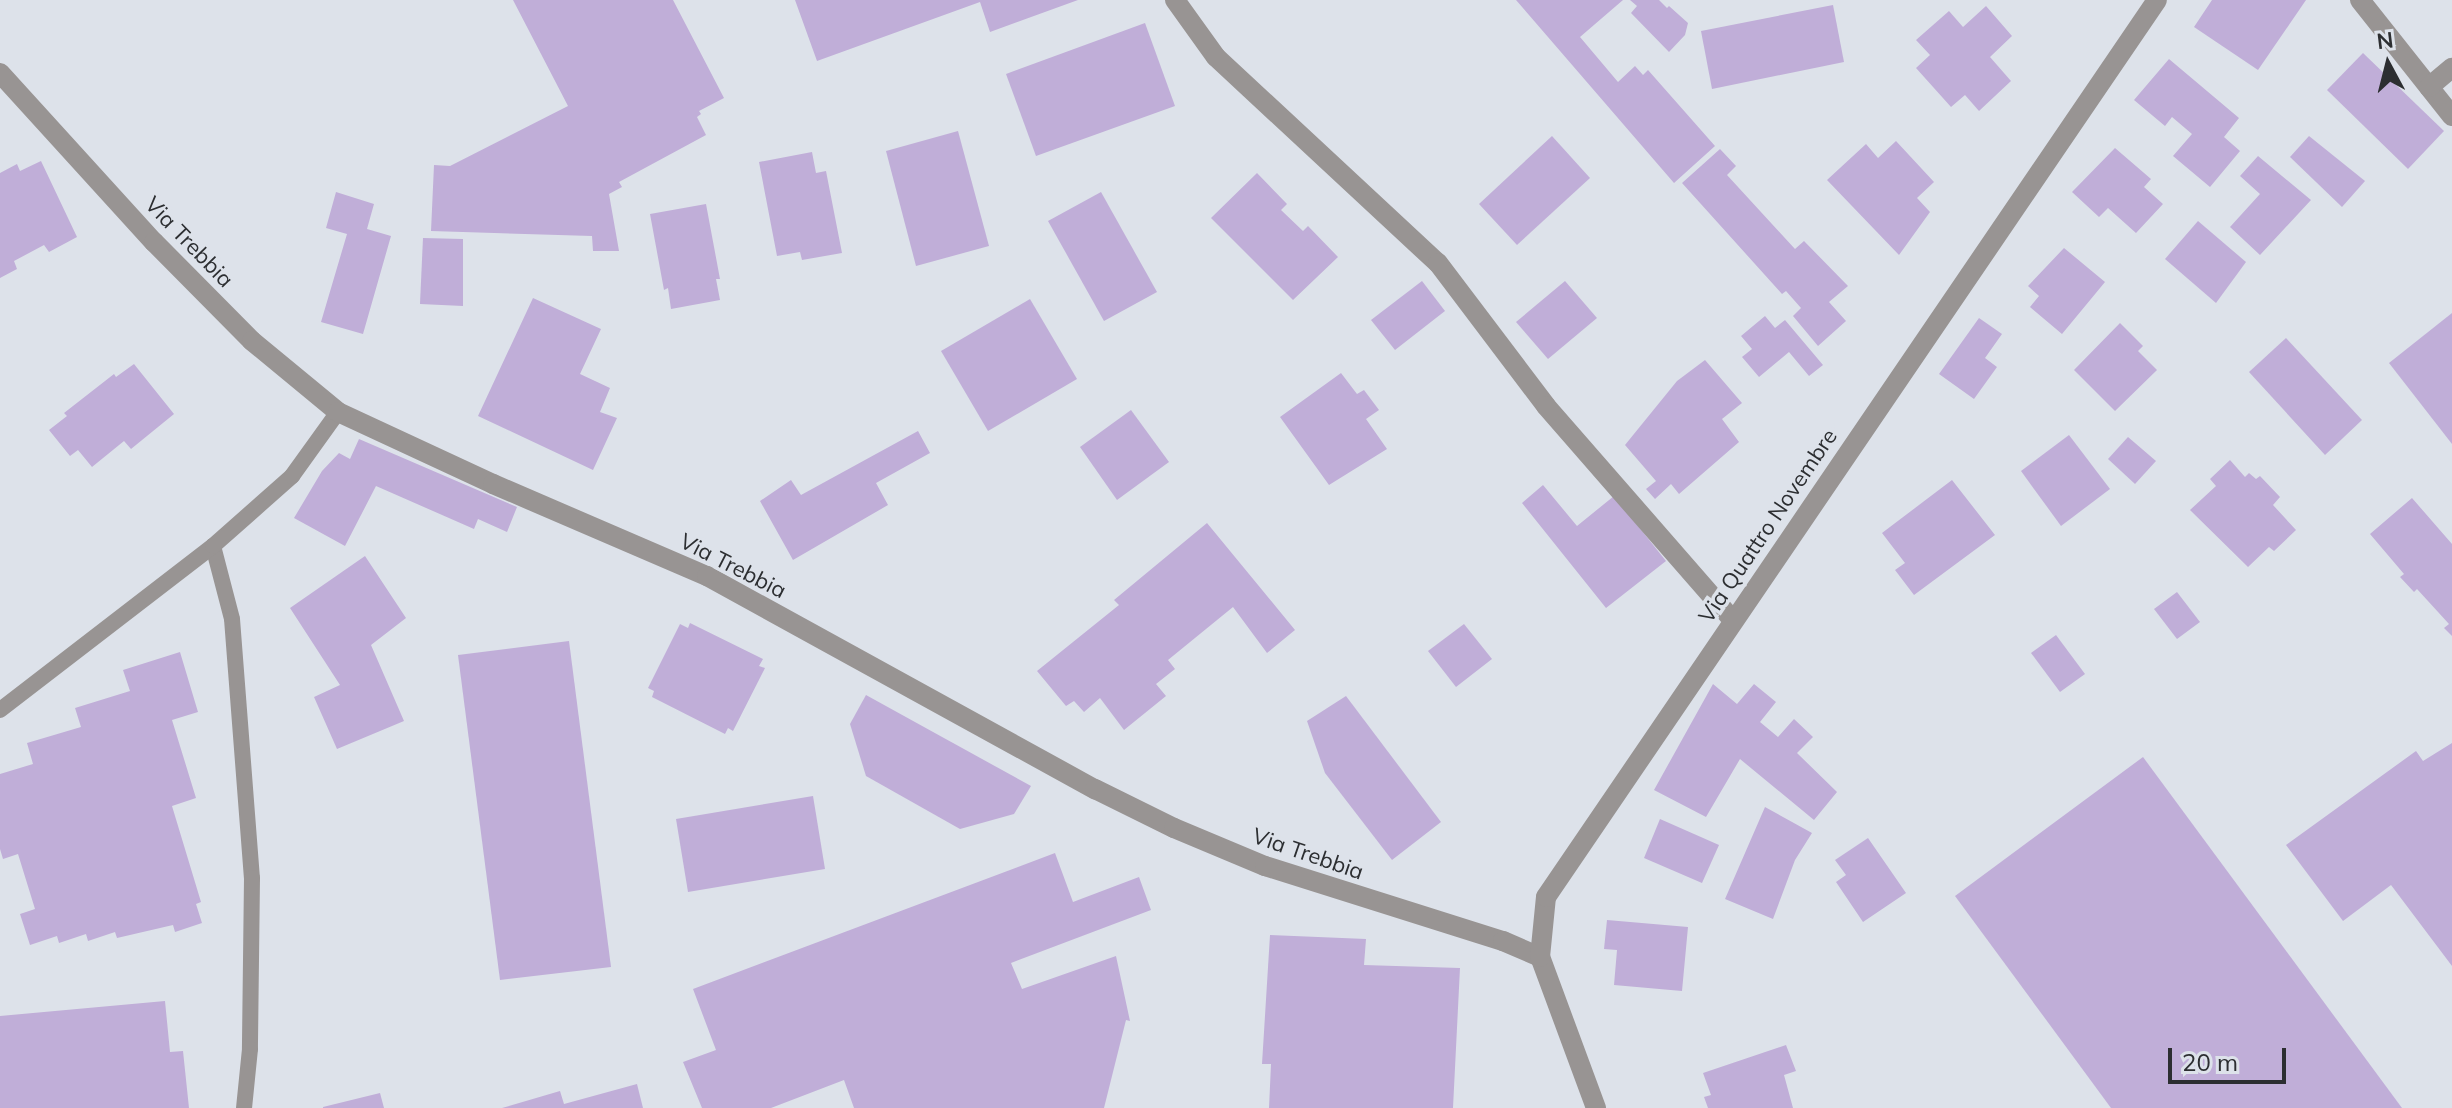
<!DOCTYPE html>
<html>
<head>
<meta charset="utf-8">
<style>
	body { margin:0 }
	#map { position:relative; width:2452px; height:1108px; overflow:hidden; background:#dde2ea; font-family:Mulish,sans-serif }
	div>[style] { position:absolute }
	[style*='--x'] { left:calc(var(--x)*1px); top:calc(var(--y)*1px); width:calc(var(--w)*1px); rotate:calc(var(--a)*1deg) }
	.building>* { inset:0; background:#c0aed8 }
	.service>* { height:16px; margin:-8px; padding:0 8px; transform-origin:8px; border-radius:8px; background:#989493 }
	.minor>* { height:20px; margin:-10px; padding:0 10px; transform-origin:10px; border-radius:10px; background:#989493 }
	span { translate:-50% -50%; white-space:nowrap; text-align:center; line-height:1.15; -webkit-text-stroke:7px #dde2ea; paint-order:stroke }
	.street-label { font-size:22px; color:#2c2e31 }
	.north { position:absolute; left:2348px; top:24px; width:80px; height:80px; -webkit-text-stroke:6px #dde2ea; paint-order:stroke; rotate:353deg; font-size:22px; font-weight:700; line-height:32px; text-align:center; color:#2c2e31 }
	.north::after { content:''; display:block; margin:auto; width:28px; height:36px; background:#2c2e31; clip-path:polygon(50% 0,100% 100%,50% 72%,0 100%) }
	.scale { position:absolute; left:2168px; top:1048px; width:118px; height:36px; box-sizing:border-box; border:4px solid #2c2e31; border-top:0; padding-left:10px; font-size:24px; line-height:28px; white-space:nowrap; color:#2c2e31; -webkit-text-stroke:6px #dde2ea; paint-order:stroke }
</style>
</head>
<body>
<div id="map">
	<div class="building">
		<i style="clip-path:polygon(513px 0,673px 0,724px 98px,699px 111px,701px 114px,697px 117px,706px 135px,619px 182px,622px 187px,609px 194px,619px 251px,593px 251px,592px 236px,431px 231px,434px 165px,450px 166px,568px 106px)"></i>
		<i style="clip-path:polygon(795px 0,1078px 0,990px 32px,980px 2px,817px 61px)"></i>
		<i style="clip-path:polygon(1516px 0,1623px 0,1580px 37px,1618px 82px,1635px 66px,1643px 75px,1648px 70px,1715px 146px,1674px 183px)"></i>
		<i style="clip-path:polygon(1630px 0,1659px 0,1667px 8px,1669px 6px,1688px 23px,1685px 35px,1669px 52px,1631px 13px,1637px 6px)"></i>
		<i style="clip-path:polygon(2212px 0,2306px 0,2258px 70px,2194px 27px)"></i>
		<i style="clip-path:polygon(1833px 5px,1844px 62px,1712px 89px,1701px 31px)"></i>
		<i style="clip-path:polygon(1986px 6px,2012px 36px,1990px 57px,2011px 81px,1979px 111px,1965px 95px,1951px 107px,1916px 68px,1930px 55px,1916px 40px,1949px 11px,1963px 27px)"></i>
		<i style="clip-path:polygon(1145px 23px,1175px 106px,1036px 156px,1006px 74px)"></i>
		<i style="clip-path:polygon(2363px 53px,2444px 131px,2408px 169px,2327px 90px)"></i>
		<i style="clip-path:polygon(2169px 59px,2239px 118px,2224px 137px,2240px 151px,2210px 187px,2173px 156px,2192px 134px,2172px 117px,2165px 126px,2134px 100px)"></i>
		<i style="clip-path:polygon(958px 131px,989px 246px,916px 266px,886px 151px)"></i>
		<i style="clip-path:polygon(1552px 136px,1590px 178px,1517px 245px,1479px 204px)"></i>
		<i style="clip-path:polygon(2309px 136px,2365px 181px,2342px 207px,2290px 157px)"></i>
		<i style="clip-path:polygon(1896px 141px,1934px 182px,1917px 198px,1930px 212px,1899px 255px,1827px 180px,1866px 144px,1878px 158px)"></i>
		<i style="clip-path:polygon(2115px 148px,2151px 179px,2144px 187px,2163px 204px,2136px 233px,2108px 208px,2099px 217px,2072px 192px)"></i>
		<i style="clip-path:polygon(1720px 149px,1736px 166px,1727px 175px,1795px 249px,1804px 241px,1848px 286px,1829px 302px,1846px 321px,1818px 346px,1793px 316px,1801px 308px,1786px 291px,1782px 294px,1682px 183px)"></i>
		<i style="clip-path:polygon(812px 152px,816px 173px,826px 171px,842px 253px,802px 260px,800px 252px,777px 256px,759px 162px)"></i>
		<i style="clip-path:polygon(2258px 156px,2311px 200px,2260px 255px,2230px 227px,2260px 194px,2240px 176px)"></i>
		<i style="clip-path:polygon(41px 161px,77px 237px,49px 252px,44px 245px,14px 261px,17px 269px,0 278px,0 173px,17px 164px,20px 171px)"></i>
		<i style="clip-path:polygon(1257px 173px,1287px 204px,1281px 210px,1303px 231px,1308px 226px,1338px 257px,1293px 300px,1211px 218px)"></i>
		<i style="clip-path:polygon(336px 192px,374px 204px,367px 229px,391px 236px,363px 334px,321px 322px,347px 234px,326px 228px)"></i>
		<i style="clip-path:polygon(1101px 192px,1157px 292px,1104px 321px,1048px 221px)"></i>
		<i style="clip-path:polygon(706px 204px,720px 279px,716px 279px,720px 300px,671px 309px,668px 288px,664px 290px,650px 214px)"></i>
		<i style="clip-path:polygon(2198px 221px,2246px 262px,2216px 303px,2165px 259px)"></i>
		<i style="clip-path:polygon(423px 238px,463px 239px,463px 306px,420px 304px)"></i>
		<i style="clip-path:polygon(2064px 248px,2105px 282px,2062px 334px,2030px 307px,2039px 296px,2028px 286px)"></i>
		<i style="clip-path:polygon(1422px 281px,1445px 311px,1395px 350px,1371px 320px)"></i>
		<i style="clip-path:polygon(1565px 281px,1597px 318px,1548px 359px,1516px 322px)"></i>
		<i style="clip-path:polygon(533px 298px,601px 329px,580px 374px,610px 388px,600px 412px,617px 418px,593px 470px,478px 416px)"></i>
		<i style="clip-path:polygon(1030px 299px,1077px 379px,988px 431px,941px 351px)"></i>
		<i style="clip-path:polygon(2452px 313px,2452px 444px,2389px 363px)"></i>
		<i style="clip-path:polygon(1765px 316px,1775px 328px,1785px 320px,1823px 365px,1809px 376px,1789px 352px,1759px 377px,1742px 357px,1752px 349px,1741px 336px)"></i>
		<i style="clip-path:polygon(1979px 318px,2002px 334px,1985px 358px,1997px 367px,1974px 399px,1939px 374px)"></i>
		<i style="clip-path:polygon(2120px 323px,2143px 346px,2138px 351px,2157px 370px,2115px 411px,2074px 370px)"></i>
		<i style="clip-path:polygon(2286px 338px,2362px 420px,2325px 455px,2249px 372px)"></i>
		<i style="clip-path:polygon(1705px 360px,1742px 403px,1722px 419px,1739px 442px,1679px 494px,1671px 484px,1655px 499px,1646px 489px,1656px 481px,1625px 445px,1677px 381px)"></i>
		<i style="clip-path:polygon(134px 364px,174px 414px,131px 449px,124px 441px,92px 467px,78px 450px,70px 456px,49px 430px,67px 416px,64px 413px,114px 374px,116px 377px)"></i>
		<i style="clip-path:polygon(1341px 373px,1357px 394px,1364px 390px,1379px 410px,1366px 419px,1387px 449px,1329px 485px,1280px 417px)"></i>
		<i style="clip-path:polygon(1131px 410px,1169px 462px,1117px 500px,1080px 447px)"></i>
		<i style="clip-path:polygon(918px 431px,930px 453px,876px 483px,888px 505px,793px 560px,760px 501px,791px 480px,801px 495px)"></i>
		<i style="clip-path:polygon(2069px 435px,2110px 489px,2061px 526px,2021px 471px)"></i>
		<i style="clip-path:polygon(2128px 437px,2156px 461px,2135px 484px,2108px 459px)"></i>
		<i style="clip-path:polygon(359px 439px,517px 507px,507px 532px,478px 519px,474px 529px,376px 486px,345px 546px,294px 518px,322px 471px,339px 453px,350px 459px)"></i>
		<i style="clip-path:polygon(2230px 460px,2245px 477px,2249px 473px,2256px 479px,2260px 476px,2280px 497px,2273px 505px,2296px 530px,2274px 551px,2269px 547px,2248px 567px,2190px 510px,2216px 486px,2210px 479px)"></i>
		<i style="clip-path:polygon(1952px 480px,1995px 535px,1914px 595px,1895px 570px,1905px 563px,1882px 533px)"></i>
		<i style="clip-path:polygon(1543px 485px,1577px 526px,1614px 496px,1666px 561px,1606px 608px,1522px 503px)"></i>
		<i style="clip-path:polygon(2412px 498px,2452px 544px,2452px 636px,2444px 628px,2449px 624px,2417px 589px,2414px 592px,2400px 577px,2404px 574px,2370px 534px)"></i>
		<i style="clip-path:polygon(1207px 523px,1295px 630px,1267px 653px,1233px 607px,1168px 660px,1175px 669px,1156px 684px,1166px 696px,1124px 730px,1100px 698px,1084px 712px,1074px 701px,1066px 706px,1037px 671px,1119px 605px,1114px 600px)"></i>
		<i style="clip-path:polygon(365px 556px,406px 618px,371px 645px,404px 721px,337px 749px,314px 697px,340px 685px,290px 608px)"></i>
		<i style="clip-path:polygon(2177px 592px,2200px 622px,2177px 639px,2154px 609px)"></i>
		<i style="clip-path:polygon(690px 623px,763px 659px,759px 666px,765px 668px,733px 731px,728px 728px,725px 734px,652px 697px,654px 691px,648px 688px,680px 624px,688px 628px)"></i>
		<i style="clip-path:polygon(1464px 624px,1492px 659px,1456px 687px,1428px 651px)"></i>
		<i style="clip-path:polygon(2056px 635px,2085px 674px,2060px 692px,2031px 653px)"></i>
		<i style="clip-path:polygon(569px 641px,611px 967px,500px 980px,458px 655px)"></i>
		<i style="clip-path:polygon(180px 652px,198px 712px,172px 720px,196px 798px,172px 806px,201px 902px,196px 904px,202px 923px,175px 932px,173px 925px,117px 938px,115px 932px,88px 941px,86px 934px,59px 943px,57px 936px,30px 945px,20px 914px,35px 909px,18px 854px,3px 859px,0 849px,0 774px,33px 764px,27px 743px,81px 727px,75px 708px,130px 691px,123px 670px)"></i>
		<i style="clip-path:polygon(1713px 684px,1737px 704px,1754px 684px,1776px 702px,1760px 722px,1778px 737px,1794px 719px,1813px 737px,1797px 753px,1837px 792px,1814px 820px,1740px 759px,1706px 817px,1654px 790px)"></i>
		<i style="clip-path:polygon(866px 695px,1031px 786px,1014px 814px,960px 829px,866px 776px,850px 724px)"></i>
		<i style="clip-path:polygon(1346px 696px,1441px 822px,1392px 860px,1325px 773px,1307px 721px)"></i>
		<i style="clip-path:polygon(2452px 743px,2452px 966px,2391px 885px,2343px 921px,2286px 845px,2416px 751px,2423px 761px)"></i>
		<i style="clip-path:polygon(2143px 757px,2402px 1108px,2111px 1108px,1955px 896px)"></i>
		<i style="clip-path:polygon(813px 796px,825px 869px,688px 892px,676px 819px)"></i>
		<i style="clip-path:polygon(1765px 807px,1812px 833px,1795px 860px,1773px 919px,1725px 899px)"></i>
		<i style="clip-path:polygon(1660px 819px,1719px 845px,1702px 883px,1644px 858px)"></i>
		<i style="clip-path:polygon(1868px 838px,1906px 893px,1863px 922px,1836px 882px,1846px 875px,1835px 860px)"></i>
		<i style="clip-path:polygon(1055px 853px,1073px 902px,1139px 877px,1151px 910px,1011px 963px,1022px 989px,1116px 956px,1130px 1021px,1126px 1020px,1104px 1108px,854px 1108px,844px 1080px,771px 1108px,702px 1108px,683px 1062px,716px 1050px,693px 989px)"></i>
		<i style="clip-path:polygon(1607px 920px,1688px 927px,1682px 991px,1614px 985px,1617px 950px,1604px 949px)"></i>
		<i style="clip-path:polygon(1270px 935px,1366px 939px,1364px 965px,1460px 968px,1453px 1108px,1269px 1108px,1271px 1064px,1262px 1064px)"></i>
		<i style="clip-path:polygon(165px 1001px,170px 1052px,183px 1051px,189px 1108px,0 1108px,0 1016px)"></i>
		<i style="clip-path:polygon(1786px 1045px,1796px 1071px,1784px 1075px,1793px 1108px,1708px 1108px,1704px 1097px,1711px 1095px,1703px 1073px)"></i>
		<i style="clip-path:polygon(637px 1084px,643px 1108px,502px 1108px,560px 1091px,564px 1104px)"></i>
		<i style="clip-path:polygon(380px 1093px,384px 1108px,323px 1108px,323px 1107px)"></i>
	</div>
	<div class="service">
		<i style="--x:213;--y:546;--w:75;--a:75.4"></i>
		<i style="--x:232;--y:619;--w:260;--a:85.6"></i>
		<i style="--x:252;--y:878;--w:171;--a:90.7"></i>
		<i style="--x:250;--y:1049;--w:59;--a:95.8"></i>
		<i style="--x:0;--y:710;--w:269;--a:-37.6"></i>
		<i style="--x:213;--y:546;--w:106;--a:-41.5"></i>
		<i style="--x:292;--y:476;--w:79;--a:-54.3"></i>
	</div>
	<div class="minor">
		<i style="--x:1175;--y:0;--w:70;--a:54.3"></i>
		<i style="--x:1216;--y:57;--w:303;--a:42.9"></i>
		<i style="--x:1438;--y:263;--w:179;--a:52.9"></i>
		<i style="--x:1546;--y:406;--w:284;--a:48.9"></i>
		<i style="--x:2360;--y:0;--w:148;--a:51.6"></i>
		<i style="--x:0;--y:73;--w:229;--a:47.7"></i>
		<i style="--x:154;--y:242;--w:139;--a:45.3"></i>
		<i style="--x:252;--y:341;--w:112;--a:39.5"></i>
		<i style="--x:338;--y:412;--w:171;--a:24.9"></i>
		<i style="--x:493;--y:484;--w:233;--a:23.3"></i>
		<i style="--x:707;--y:576;--w:443;--a:28.8"></i>
		<i style="--x:1095;--y:789;--w:88;--a:26.3"></i>
		<i style="--x:1174;--y:828;--w:99;--a:22.7"></i>
		<i style="--x:1265;--y:866;--w:250;--a:17.5"></i>
		<i style="--x:1503;--y:941;--w:40;--a:23.4"></i>
		<i style="--x:2429;--y:87;--w:30;--a:-40"></i>
		<i style="--x:1596;--y:1108;--w:161;--a:-110.3"></i>
		<i style="--x:1540;--y:957;--w:60;--a:-84.3"></i>
		<i style="--x:1546;--y:897;--w:1085;--a:-55.74"></i>
	</div>
	<div class="street-label">
		<span style="left:189px;top:242px;rotate:46deg">Via Trebbia</span>
		<span style="left:1768px;top:526px;rotate:-56deg">Via Quattro Novembre</span>
		<span style="left:733px;top:566px;rotate:27deg">Via Trebbia</span>
		<span style="left:1308px;top:854px;rotate:19deg">Via Trebbia</span>
	</div>
	<div class="north">N</div>
	<div class="scale">20 m</div>
</div>
</body>
</html>
